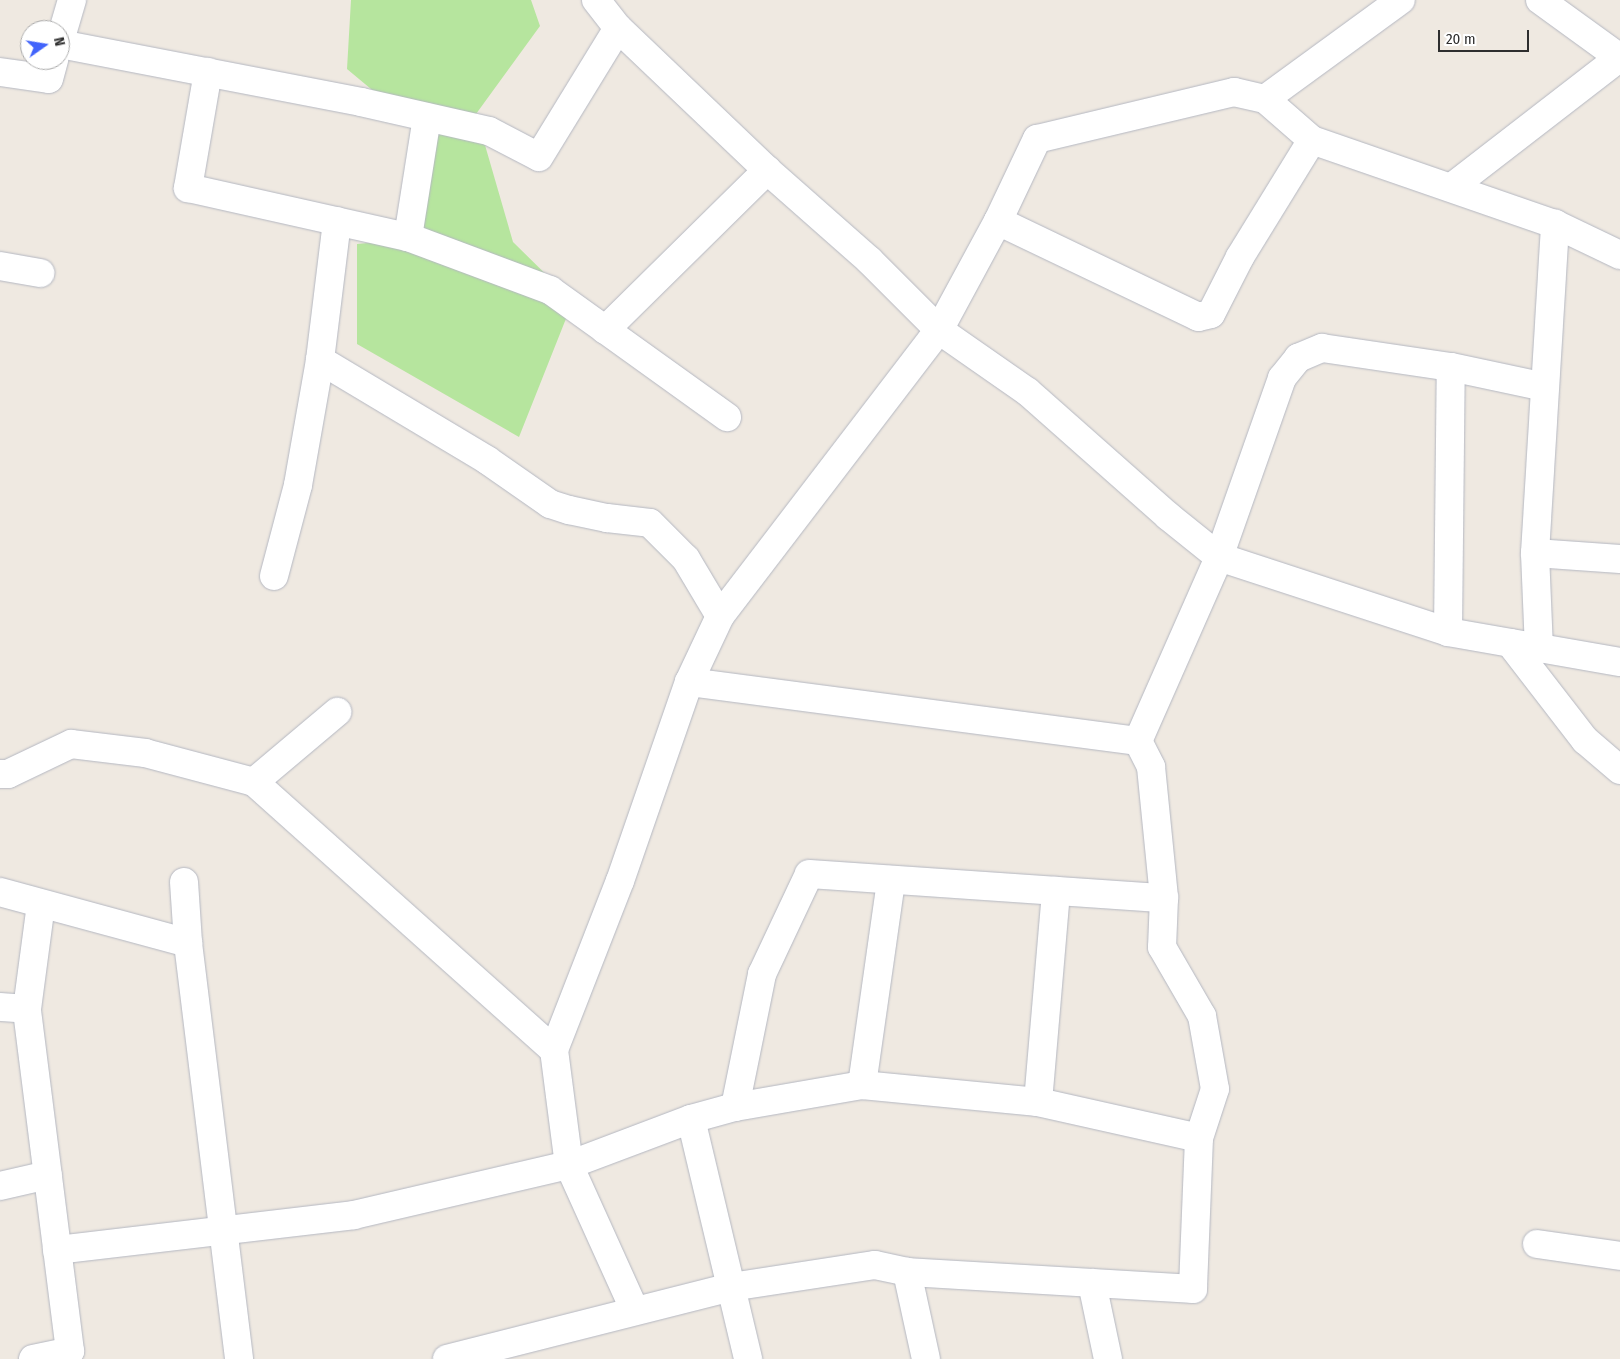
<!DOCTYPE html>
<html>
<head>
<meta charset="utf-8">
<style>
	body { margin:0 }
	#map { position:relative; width:1620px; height:1359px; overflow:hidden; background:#efe9e1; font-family:"Fira Sans Condensed",sans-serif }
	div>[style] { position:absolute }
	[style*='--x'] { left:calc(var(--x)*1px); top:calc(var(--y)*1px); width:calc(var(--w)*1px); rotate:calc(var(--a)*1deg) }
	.green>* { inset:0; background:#b6e59e }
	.roads { filter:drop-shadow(0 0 1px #b4b7c1) drop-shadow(0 0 1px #b4b7c1) }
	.minor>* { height:28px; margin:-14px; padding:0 14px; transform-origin:14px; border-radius:14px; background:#fff }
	span { translate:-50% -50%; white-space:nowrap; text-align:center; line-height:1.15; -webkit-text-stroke:4.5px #fff; paint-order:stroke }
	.north { position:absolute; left:20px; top:20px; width:50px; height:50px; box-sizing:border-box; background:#fff; border:1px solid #ababab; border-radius:50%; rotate:77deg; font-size:14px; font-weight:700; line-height:20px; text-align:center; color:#2e2e2e }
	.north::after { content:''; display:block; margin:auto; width:18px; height:22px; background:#4264fb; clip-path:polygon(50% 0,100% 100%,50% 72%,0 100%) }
	.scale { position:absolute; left:1438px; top:30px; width:91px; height:22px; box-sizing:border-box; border:2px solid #2e2e2e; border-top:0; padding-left:6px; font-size:15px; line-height:18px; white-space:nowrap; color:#2e2e2e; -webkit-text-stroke:4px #fff; paint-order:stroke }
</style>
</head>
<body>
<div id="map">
	<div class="green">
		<i style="clip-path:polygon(351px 0,531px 0,540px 26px,476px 114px,513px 242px,573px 301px,519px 437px,357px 344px,357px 244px,401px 240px,437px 144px,347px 69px)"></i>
	</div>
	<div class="roads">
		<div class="minor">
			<i style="--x:596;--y:0;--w:36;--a:52"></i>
			<i style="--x:618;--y:28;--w:206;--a:43.6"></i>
			<i style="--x:767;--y:170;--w:136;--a:41.4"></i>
			<i style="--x:869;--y:260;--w:99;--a:45"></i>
			<i style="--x:939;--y:330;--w:108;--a:34.9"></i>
			<i style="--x:1028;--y:392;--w:187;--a:41.5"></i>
			<i style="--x:1168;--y:516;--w:65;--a:38.8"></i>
			<i style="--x:1219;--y:557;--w:241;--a:18.1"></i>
			<i style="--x:1448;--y:632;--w:175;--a:9.9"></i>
			<i style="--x:1540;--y:0;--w:99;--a:35.9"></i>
			<i style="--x:60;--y:41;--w:43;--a:-73.7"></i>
			<i style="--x:60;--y:44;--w:307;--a:10.9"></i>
			<i style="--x:361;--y:102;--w:131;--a:12.8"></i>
			<i style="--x:489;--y:131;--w:56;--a:27.5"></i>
			<i style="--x:539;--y:157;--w:151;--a:-58.5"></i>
			<i style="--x:0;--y:72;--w:49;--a:8.1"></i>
			<i style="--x:49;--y:79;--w:20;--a:-75"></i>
			<i style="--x:208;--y:72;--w:118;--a:99.8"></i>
			<i style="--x:188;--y:188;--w:225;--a:12.6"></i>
			<i style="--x:408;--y:237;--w:152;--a:20.5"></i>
			<i style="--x:550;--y:290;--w:218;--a:35.7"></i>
			<i style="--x:1265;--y:99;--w:168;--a:-36.1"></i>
			<i style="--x:1452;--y:187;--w:212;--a:-37.7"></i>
			<i style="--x:998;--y:221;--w:222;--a:25.6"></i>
			<i style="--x:1198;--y:317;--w:13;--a:-13"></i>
			<i style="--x:1211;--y:314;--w:64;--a:-63"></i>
			<i style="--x:1240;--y:257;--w:137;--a:-58.4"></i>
			<i style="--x:408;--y:237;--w:121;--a:-81"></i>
			<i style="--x:0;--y:266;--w:41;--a:9.9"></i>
			<i style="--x:605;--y:330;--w:228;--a:-44.6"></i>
			<i style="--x:320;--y:360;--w:195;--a:30.9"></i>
			<i style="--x:487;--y:460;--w:77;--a:34.9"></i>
			<i style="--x:550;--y:504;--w:20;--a:18"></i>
			<i style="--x:569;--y:510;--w:39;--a:12"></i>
			<i style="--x:607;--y:518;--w:43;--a:6.6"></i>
			<i style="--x:650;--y:523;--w:51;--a:45"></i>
			<i style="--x:686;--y:559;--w:66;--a:59.2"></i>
			<i style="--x:1535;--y:553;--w:85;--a:4"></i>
			<i style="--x:274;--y:576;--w:94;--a:-75.2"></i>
			<i style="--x:298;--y:485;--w:127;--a:-80"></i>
			<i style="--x:320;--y:360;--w:140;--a:-83"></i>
			<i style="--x:1448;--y:632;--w:265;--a:-89.4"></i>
			<i style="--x:1510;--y:643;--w:123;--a:52.3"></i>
			<i style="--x:1585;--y:740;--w:46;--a:40.6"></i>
			<i style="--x:1539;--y:649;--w:96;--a:-92.4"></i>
			<i style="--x:1535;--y:553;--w:330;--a:-86.5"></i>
			<i style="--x:689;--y:682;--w:453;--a:7.5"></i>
			<i style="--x:1138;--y:741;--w:29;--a:63"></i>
			<i style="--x:1151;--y:767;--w:132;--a:84.3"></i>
			<i style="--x:1164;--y:898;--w:49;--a:92.3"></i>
			<i style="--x:1162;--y:947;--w:80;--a:59.9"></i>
			<i style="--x:1202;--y:1016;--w:74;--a:79.9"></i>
			<i style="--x:1215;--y:1089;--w:52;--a:108.1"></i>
			<i style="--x:1138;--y:741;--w:201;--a:-66.2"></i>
			<i style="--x:1219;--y:557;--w:190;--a:-70.6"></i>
			<i style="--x:1282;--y:378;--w:26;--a:-51"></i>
			<i style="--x:1298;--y:358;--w:26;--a:-23"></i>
			<i style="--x:1322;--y:348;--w:130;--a:8.4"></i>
			<i style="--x:1451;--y:367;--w:96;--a:12"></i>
			<i style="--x:0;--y:774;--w:8;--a:0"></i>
			<i style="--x:8;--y:774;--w:70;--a:-25.5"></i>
			<i style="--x:71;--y:744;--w:75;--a:6.9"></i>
			<i style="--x:145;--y:753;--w:113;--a:14.9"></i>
			<i style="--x:254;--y:782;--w:402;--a:41.8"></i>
			<i style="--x:554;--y:1050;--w:116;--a:82.6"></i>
			<i style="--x:569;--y:1165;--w:160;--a:65.7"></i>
			<i style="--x:254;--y:782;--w:109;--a:-40.1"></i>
			<i style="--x:184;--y:882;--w:61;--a:86.2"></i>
			<i style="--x:188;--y:943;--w:419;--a:83"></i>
			<i style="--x:0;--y:892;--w:195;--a:15.2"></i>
			<i style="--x:0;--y:1007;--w:27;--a:4"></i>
			<i style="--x:554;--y:1050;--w:181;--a:-68.7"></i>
			<i style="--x:620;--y:881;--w:211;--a:-70.9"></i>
			<i style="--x:689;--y:682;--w:73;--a:-64.8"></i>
			<i style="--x:720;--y:616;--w:360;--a:-52.6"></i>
			<i style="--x:939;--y:330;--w:124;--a:-61.6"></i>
			<i style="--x:998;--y:221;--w:91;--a:-64.6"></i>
			<i style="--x:1037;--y:139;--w:203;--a:-13.4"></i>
			<i style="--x:1234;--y:92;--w:32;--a:13"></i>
			<i style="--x:1265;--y:99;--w:62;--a:41.1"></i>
			<i style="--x:1312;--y:140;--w:257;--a:19.1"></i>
			<i style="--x:1555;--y:224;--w:72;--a:25.5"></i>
			<i style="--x:862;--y:1085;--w:207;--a:-81.9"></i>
			<i style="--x:1038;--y:1102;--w:212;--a:-85.1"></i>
			<i style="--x:735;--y:1107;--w:136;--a:-78.5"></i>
			<i style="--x:762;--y:974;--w:110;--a:-64.8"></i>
			<i style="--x:809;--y:874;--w:356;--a:3.9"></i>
			<i style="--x:691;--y:1119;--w:247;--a:76.6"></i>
			<i style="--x:0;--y:1186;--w:49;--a:-12.9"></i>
			<i style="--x:1537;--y:1244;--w:84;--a:8.2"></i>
			<i style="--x:57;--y:1250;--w:299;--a:-6.7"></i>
			<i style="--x:354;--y:1215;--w:221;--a:-13.1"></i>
			<i style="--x:569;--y:1165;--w:130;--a:-20.7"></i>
			<i style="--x:691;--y:1119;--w:46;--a:-15.3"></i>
			<i style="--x:735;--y:1107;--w:129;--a:-9.8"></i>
			<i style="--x:862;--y:1085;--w:177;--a:5.5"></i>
			<i style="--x:1038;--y:1102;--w:165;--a:12.6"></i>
			<i style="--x:1199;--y:1138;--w:151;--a:92.3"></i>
			<i style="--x:1193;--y:1289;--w:287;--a:-176.6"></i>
			<i style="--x:1092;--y:1283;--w:78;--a:78.1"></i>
			<i style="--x:33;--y:1359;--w:38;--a:-12"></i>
			<i style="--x:70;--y:1351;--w:345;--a:-97.2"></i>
			<i style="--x:27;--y:1009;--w:106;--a:-82.4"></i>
			<i style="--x:447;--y:1359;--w:293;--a:-14.2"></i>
			<i style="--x:731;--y:1287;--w:146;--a:-8.7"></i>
			<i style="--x:875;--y:1265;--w:33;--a:12"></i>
			<i style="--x:907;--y:1272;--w:89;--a:77.7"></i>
		</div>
	</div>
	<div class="north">N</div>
	<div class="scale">20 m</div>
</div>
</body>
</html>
